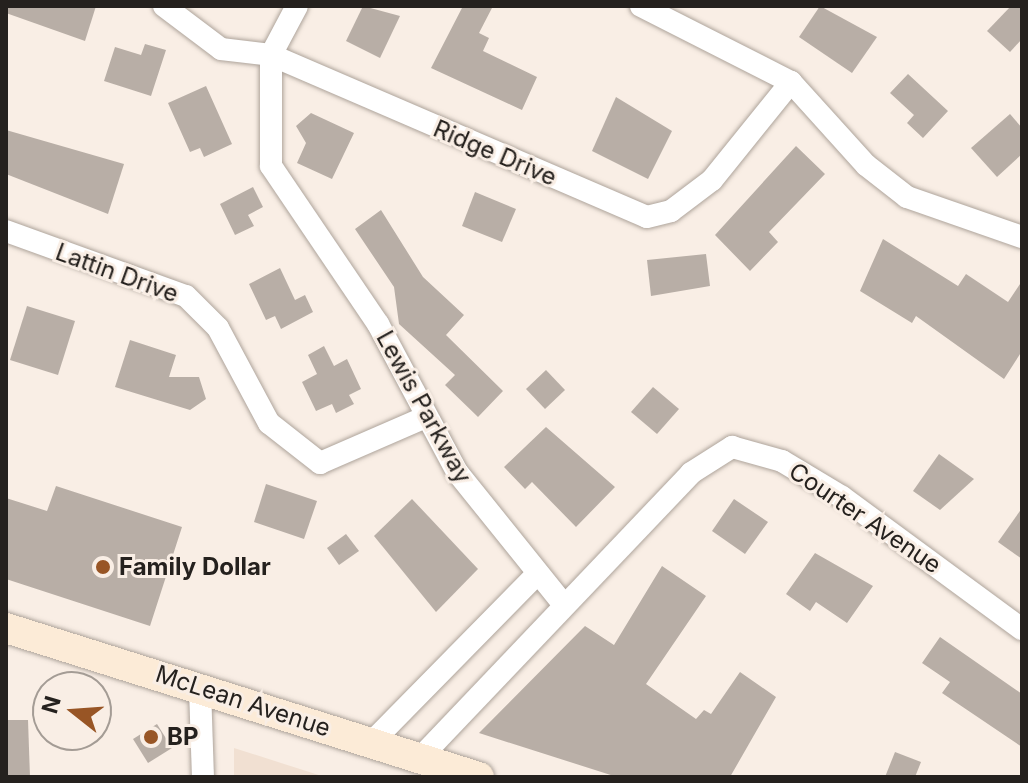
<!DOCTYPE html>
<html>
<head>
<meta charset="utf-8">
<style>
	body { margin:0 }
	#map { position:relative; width:1028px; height:783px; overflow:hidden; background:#f9eee5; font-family:Inter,sans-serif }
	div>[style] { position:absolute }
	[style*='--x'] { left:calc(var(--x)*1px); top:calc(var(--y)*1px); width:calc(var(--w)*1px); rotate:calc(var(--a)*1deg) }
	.built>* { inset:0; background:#f1e0d2 }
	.building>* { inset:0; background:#b8aea6 }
	.roads { filter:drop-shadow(0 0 2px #aea49b) drop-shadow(0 0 2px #aea49b) }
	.street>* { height:22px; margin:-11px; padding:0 11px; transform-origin:11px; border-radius:11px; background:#fff }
	.secondary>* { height:30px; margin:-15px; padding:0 15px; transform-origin:15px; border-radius:15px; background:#fcebd7 }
	.dots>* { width:22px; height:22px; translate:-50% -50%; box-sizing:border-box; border:4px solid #f9eee5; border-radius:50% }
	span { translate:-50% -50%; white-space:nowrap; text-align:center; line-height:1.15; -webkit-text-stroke:6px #f9eee5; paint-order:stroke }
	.street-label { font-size:24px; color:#25211e }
	.poi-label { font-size:24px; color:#25211e; font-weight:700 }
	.left { translate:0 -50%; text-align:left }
	.frame { position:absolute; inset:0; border:8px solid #25211e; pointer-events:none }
	.north { position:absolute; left:32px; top:671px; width:80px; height:80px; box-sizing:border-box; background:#f9eee5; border:2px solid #a49c95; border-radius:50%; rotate:287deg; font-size:22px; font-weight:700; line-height:32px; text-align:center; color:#25211e }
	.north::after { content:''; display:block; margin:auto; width:28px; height:36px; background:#985525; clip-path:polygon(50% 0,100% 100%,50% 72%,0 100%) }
</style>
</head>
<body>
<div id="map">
	<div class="built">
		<i style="clip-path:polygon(234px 748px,325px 777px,234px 777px)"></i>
	</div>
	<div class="building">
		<i style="clip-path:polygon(6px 6px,96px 6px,85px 41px,6px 13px)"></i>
		<i style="clip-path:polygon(363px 6px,400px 16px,380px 58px,346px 41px)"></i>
		<i style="clip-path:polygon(463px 6px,493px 6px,479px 33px,489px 38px,483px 51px,537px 77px,522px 110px,431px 68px)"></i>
		<i style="clip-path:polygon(820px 6px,877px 37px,852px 73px,799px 37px)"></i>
		<i style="clip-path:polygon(1011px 6px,1022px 6px,1022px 39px,1010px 52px,987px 31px)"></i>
		<i style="clip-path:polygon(145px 44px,166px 50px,151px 96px,104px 81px,115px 47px,141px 55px)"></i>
		<i style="clip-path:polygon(908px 74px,948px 111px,923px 138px,907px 123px,914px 115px,890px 93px)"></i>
		<i style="clip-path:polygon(206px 86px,232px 144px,204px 157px,200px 148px,190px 152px,168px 103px)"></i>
		<i style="clip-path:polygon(616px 97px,672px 131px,648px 179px,592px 151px)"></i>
		<i style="clip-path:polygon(311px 113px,354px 133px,332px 179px,297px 163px,306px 143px,296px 126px)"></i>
		<i style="clip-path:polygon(1010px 114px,1022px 128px,1022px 154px,997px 177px,971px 148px)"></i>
		<i style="clip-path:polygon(6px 130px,124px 164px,108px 214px,6px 174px)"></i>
		<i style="clip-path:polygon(796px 146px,825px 174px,769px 232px,778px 242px,750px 271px,715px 235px)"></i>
		<i style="clip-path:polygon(253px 187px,263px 207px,248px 215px,254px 226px,235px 235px,220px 204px)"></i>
		<i style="clip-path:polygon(475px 192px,516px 209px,502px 242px,462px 226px)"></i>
		<i style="clip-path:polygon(381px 210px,423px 277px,464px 315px,446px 335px,503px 391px,478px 417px,445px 385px,455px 375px,399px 324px,394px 287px,355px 229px)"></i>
		<i style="clip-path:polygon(883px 239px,958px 286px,966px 274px,1008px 302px,1022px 281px,1022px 351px,1004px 379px,916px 316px,912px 323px,860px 291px)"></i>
		<i style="clip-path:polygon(706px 254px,710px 286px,651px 296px,647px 260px)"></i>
		<i style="clip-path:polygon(280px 268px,295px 300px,305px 295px,313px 312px,281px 329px,275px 316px,266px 320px,249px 284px)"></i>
		<i style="clip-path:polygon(27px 306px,75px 321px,58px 375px,10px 360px)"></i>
		<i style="clip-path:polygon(130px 340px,176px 355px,169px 377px,199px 377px,206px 399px,190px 410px,115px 387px)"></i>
		<i style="clip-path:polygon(324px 346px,334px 366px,347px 359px,361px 389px,349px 395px,354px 404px,336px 413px,332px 404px,316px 411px,302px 382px,317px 374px,308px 355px)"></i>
		<i style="clip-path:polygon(546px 370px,565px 390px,545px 409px,526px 389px)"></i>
		<i style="clip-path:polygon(653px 387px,679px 409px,657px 434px,631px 412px)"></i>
		<i style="clip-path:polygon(546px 427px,615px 487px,576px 527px,532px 482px,525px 489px,504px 467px)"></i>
		<i style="clip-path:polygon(939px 454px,974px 479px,940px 510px,913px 491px)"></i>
		<i style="clip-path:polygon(266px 484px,317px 501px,304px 539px,254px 522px)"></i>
		<i style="clip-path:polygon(56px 486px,182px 527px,150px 626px,6px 579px,6px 498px,47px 511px)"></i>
		<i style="clip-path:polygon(412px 499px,478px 569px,436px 612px,374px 536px)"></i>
		<i style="clip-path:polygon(734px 499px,768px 522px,745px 554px,712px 531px)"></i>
		<i style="clip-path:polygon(1022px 508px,1022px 559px,998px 542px)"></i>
		<i style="clip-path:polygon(346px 534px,359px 551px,339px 565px,327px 548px)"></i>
		<i style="clip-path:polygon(815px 553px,873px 586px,847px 623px,816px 602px,810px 611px,786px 594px)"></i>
		<i style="clip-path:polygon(662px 566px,706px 596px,646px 684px,696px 719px,704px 710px,711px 714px,740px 672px,776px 697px,730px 777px,617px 777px,479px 733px,585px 626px,614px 645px)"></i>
		<i style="clip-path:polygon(940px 637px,1022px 694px,1022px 747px,942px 693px,950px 682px,922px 663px)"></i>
		<i style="clip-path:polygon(6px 720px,28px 720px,30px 777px,6px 777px)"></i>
		<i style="clip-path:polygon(157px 724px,172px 748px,148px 763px,133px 739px)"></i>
		<i style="clip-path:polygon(895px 752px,921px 762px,915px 777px,885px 777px)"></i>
	</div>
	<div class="roads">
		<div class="street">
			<i style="--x:164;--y:6;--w:71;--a:37"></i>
			<i style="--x:221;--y:49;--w:50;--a:6.8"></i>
			<i style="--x:271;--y:55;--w:409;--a:23.3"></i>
			<i style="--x:647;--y:217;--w:25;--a:-14"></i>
			<i style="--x:671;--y:211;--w:51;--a:-37.1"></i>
			<i style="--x:712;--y:180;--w:126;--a:-51.1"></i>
			<i style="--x:297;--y:6;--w:55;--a:118"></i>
			<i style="--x:271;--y:55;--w:111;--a:90"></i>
			<i style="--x:271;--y:166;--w:191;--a:55.9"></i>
			<i style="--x:378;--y:324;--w:168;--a:61.9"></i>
			<i style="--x:457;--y:472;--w:169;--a:51.2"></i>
			<i style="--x:641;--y:6;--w:168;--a:26.9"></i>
			<i style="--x:791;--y:82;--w:112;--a:47.9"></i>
			<i style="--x:866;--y:165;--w:52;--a:38"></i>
			<i style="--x:907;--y:197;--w:122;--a:19.2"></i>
			<i style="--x:6;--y:231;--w:191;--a:19.9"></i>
			<i style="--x:186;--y:296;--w:45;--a:45"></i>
			<i style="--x:218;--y:328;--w:108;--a:61.8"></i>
			<i style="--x:269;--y:423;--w:65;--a:38.1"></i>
			<i style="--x:320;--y:463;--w:116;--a:-23.5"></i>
			<i style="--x:200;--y:688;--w:89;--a:88.1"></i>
			<i style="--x:372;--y:742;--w:235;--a:-45.5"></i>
			<i style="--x:420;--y:758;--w:393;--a:-46.4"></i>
			<i style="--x:691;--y:473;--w:49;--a:-32.4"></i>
			<i style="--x:732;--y:447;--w:52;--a:15.6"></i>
			<i style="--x:782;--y:461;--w:70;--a:31"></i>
			<i style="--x:842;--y:497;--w:223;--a:36.3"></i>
		</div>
		<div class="secondary">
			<i style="--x:6;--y:628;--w:496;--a:17.5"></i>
		</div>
	</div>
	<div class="dots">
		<i style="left:103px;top:567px;background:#985525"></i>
		<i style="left:151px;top:737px;background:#985525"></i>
	</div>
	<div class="street-label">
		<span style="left:495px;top:153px;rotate:23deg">Ridge Drive</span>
		<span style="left:117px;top:273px;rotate:20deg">Lattin Drive</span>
		<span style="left:424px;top:407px;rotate:61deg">Lewis Parkway</span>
		<span style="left:865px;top:518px;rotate:34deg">Courter Avenue</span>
		<span style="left:243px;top:701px;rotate:18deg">McLean Avenue</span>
	</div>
	<div class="poi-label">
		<span class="left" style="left:119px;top:567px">Family Dollar</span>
		<span class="left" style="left:167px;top:737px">BP</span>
	</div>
	<div class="frame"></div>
	<div class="north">N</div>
</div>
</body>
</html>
